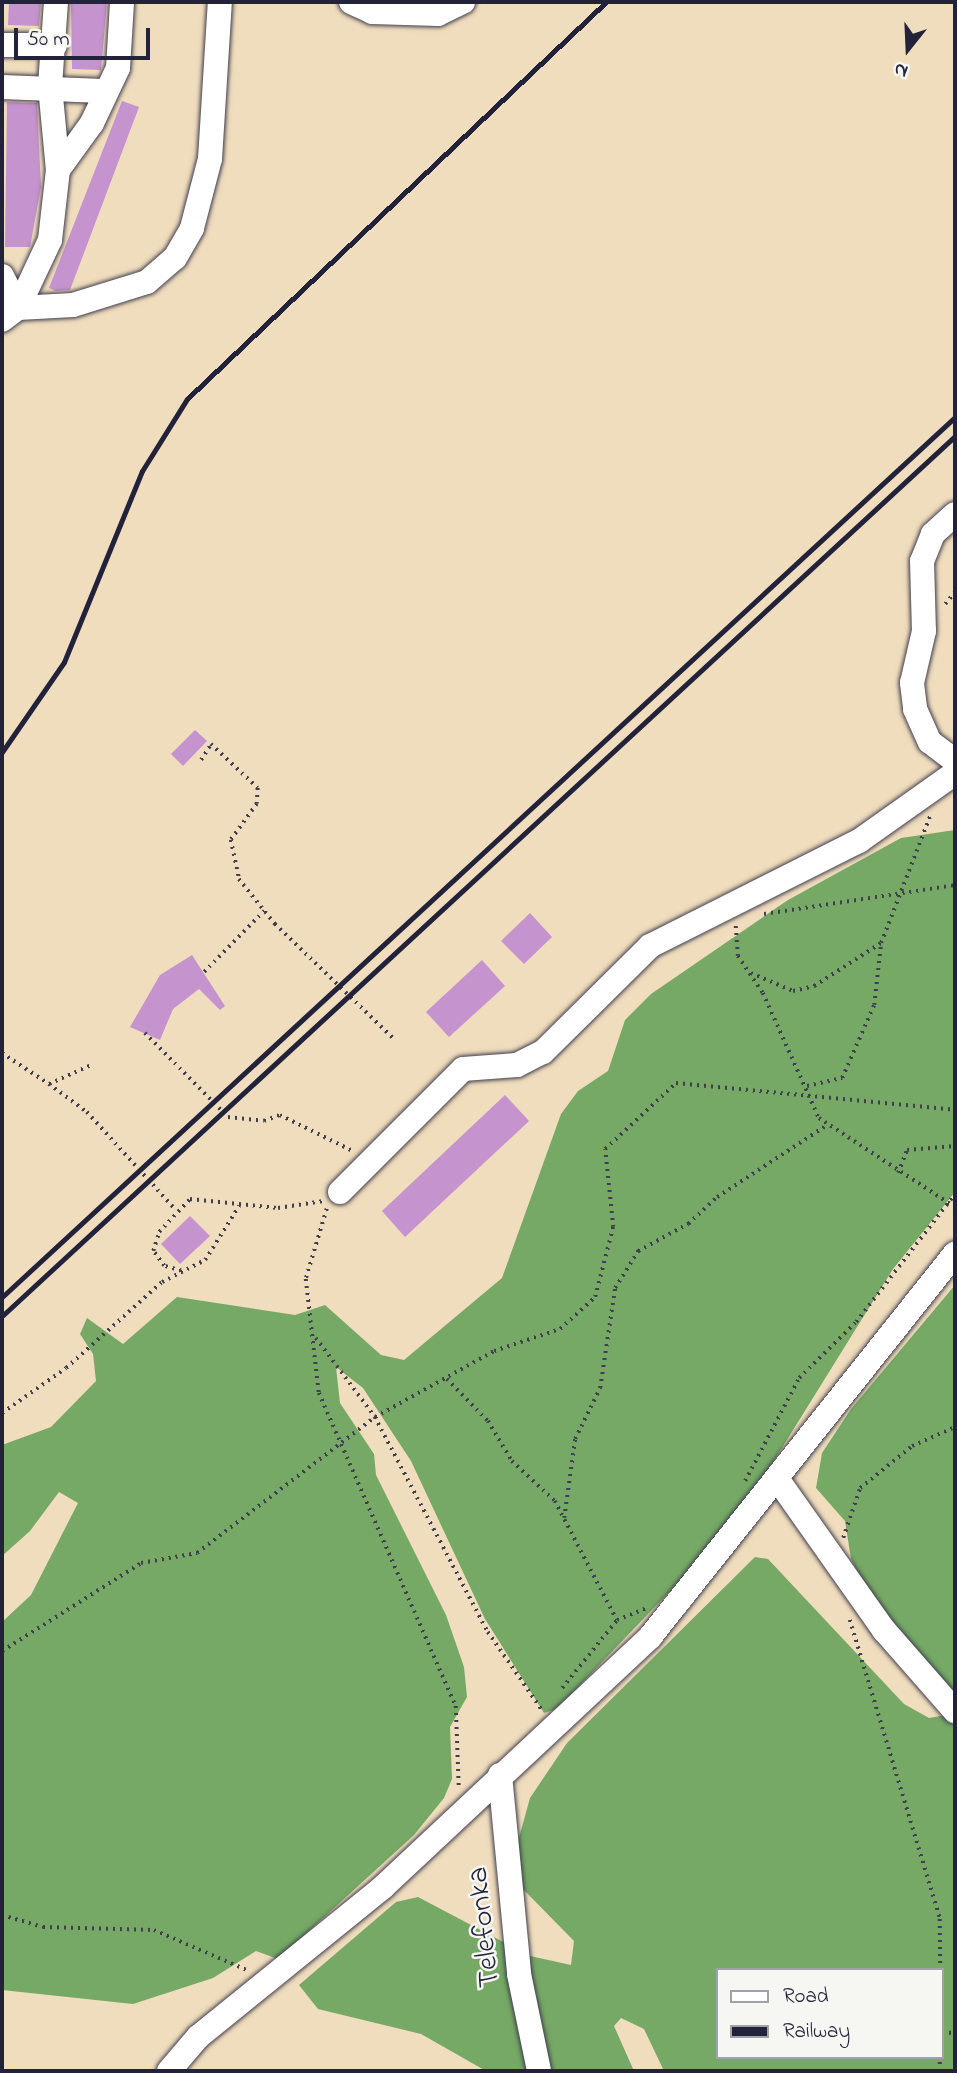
<!DOCTYPE html>
<html>
<head>
<meta charset="utf-8">
<style>
	body { margin:0 }
	#map { position:relative; width:957px; height:2073px; overflow:hidden; background:#f0ddbd; font-family:"Indie Flower",sans-serif }
	div>[style] { position:absolute }
	[style*='--x'] { left:calc(var(--x)*1px); top:calc(var(--y)*1px); width:calc(var(--w)*1px); rotate:calc(var(--a)*1deg) }
	.forest>* { inset:0; background:#75a965 }
	.building>* { inset:0; background:#c593cd }
	.path>* { height:3.5px; margin-top:-1.75px; transform-origin:0; background:repeating-linear-gradient(90deg,#413e4e 0 2px,transparent 0 7px) }
	.roads { filter:drop-shadow(0 0 2px #413e4e) drop-shadow(0 0 2px #413e4e) }
	.minor>* { height:24px; margin:-12px; padding:0 12px; transform-origin:12px; border-radius:12px; background:#fff }
	.rail>* { height:5px; margin:-2.5px; padding:0 2.5px; transform-origin:2.5px; border-radius:2.5px; background:#22223b }
	span { translate:-50% -50%; white-space:nowrap; text-align:center; line-height:1.15; -webkit-text-stroke:5px #f6f6f2; paint-order:stroke }
	.street-label { font-size:30px; color:#22223b }
	.frame { position:absolute; inset:0; border:4px solid #22223b; pointer-events:none }
	.legend { position:absolute; left:716px; top:1968px; width:228px; height:91px; box-sizing:border-box; background:#f6f6f2; border:2px solid #a1a1a9; margin:0; padding:9px 12px; list-style:none; font-size:21px; color:#22223b }
	.legend li { display:flex; align-items:center; gap:14px; height:35px }
	.legend b { width:35px; border:2px solid #a1a1a9 }
	.north { position:absolute; left:873px; top:14px; width:70px; height:70px; -webkit-text-stroke:5px #f6f6f2; paint-order:stroke; rotate:198deg; font-size:19px; font-weight:700; line-height:28px; text-align:center; color:#22223b }
	.north::after { content:''; display:block; margin:auto; width:24px; height:32px; background:#22223b; clip-path:polygon(50% 0,100% 100%,50% 72%,0 100%) }
	.scale { position:absolute; left:14px; top:28px; width:136px; height:32px; box-sizing:border-box; border:4px solid #22223b; border-top:0; padding-left:9px; font-size:21px; line-height:24px; white-space:nowrap; color:#22223b; -webkit-text-stroke:5px #f6f6f2; paint-order:stroke }
</style>
</head>
<body>
<div id="map">
	<div class="forest">
		<i style="clip-path:polygon(955px 830px,955px 1192px,893px 1269px,767px 1472px,694px 1566px,557px 1709px,544px 1713px,485px 1619px,411px 1461px,363px 1388px,336px 1367px,340px 1403px,374px 1454px,376px 1475px,446px 1615px,464px 1667px,467px 1697px,450px 1727px,452px 1779px,444px 1798px,414px 1835px,278px 1959px,256px 1951px,213px 1978px,133px 2004px,2px 1990px,2px 1622px,31px 1595px,78px 1503px,59px 1492px,30px 1531px,2px 1556px,2px 1445px,51px 1427px,96px 1381px,93px 1354px,80px 1334px,87px 1318px,123px 1344px,177px 1297px,295px 1315px,325px 1305px,381px 1355px,404px 1360px,502px 1278px,561px 1114px,578px 1091px,608px 1071px,625px 1020px,651px 994px,788px 900px,901px 838px)"></i>
		<i style="clip-path:polygon(evenodd,955px 1285px,955px 2071px,664px 2071px,644px 2029px,621px 2018px,614px 2026px,634px 2071px,486px 2071px,421px 2034px,318px 2009px,299px 1985px,396px 1902px,418px 1897px,530px 1956px,571px 1965px,574px 1941px,521px 1887px,515px 1852px,530px 1798px,567px 1743px,755px 1557px,768px 1559px,904px 1704px,929px 1718px,946px 1715px,868px 1593px,851px 1559px,845px 1521px,816px 1488px,822px 1453px,851px 1409px,955px 1285px,717px 1970px,941px 1970px,941px 2057px,717px 2057px,717px 1970px)"></i>
	</div>
	<div class="building">
		<i style="clip-path:polygon(9px 2px,41px 2px,39px 26px,8px 25px)"></i>
		<i style="clip-path:polygon(71px 2px,107px 2px,101px 70px,72px 69px)"></i>
		<i style="clip-path:polygon(122px 101px,139px 107px,70px 290px,56px 291px,49px 288px)"></i>
		<i style="clip-path:polygon(7px 102px,37px 103px,41px 187px,30px 247px,5px 247px)"></i>
		<i style="clip-path:polygon(195px 730px,207px 741px,183px 766px,171px 754px)"></i>
		<i style="clip-path:polygon(530px 913px,552px 937px,524px 964px,501px 941px)"></i>
		<i style="clip-path:polygon(192px 955px,225px 1006px,220px 1010px,199px 989px,173px 1009px,160px 1040px,130px 1027px,160px 975px)"></i>
		<i style="clip-path:polygon(482px 960px,505px 986px,449px 1037px,426px 1012px)"></i>
		<i style="clip-path:polygon(505px 1095px,529px 1121px,405px 1237px,382px 1211px)"></i>
		<i style="clip-path:polygon(190px 1216px,210px 1236px,180px 1264px,161px 1244px)"></i>
	</div>
	<div class="path">
		<i style="--x:945;--y:604;--w:16;--a:-50"></i>
		<i style="--x:201;--y:760;--w:19;--a:-58"></i>
		<i style="--x:211;--y:744;--w:64;--a:43.1"></i>
		<i style="--x:258;--y:788;--w:16;--a:94"></i>
		<i style="--x:257;--y:804;--w:44;--a:125.8"></i>
		<i style="--x:231;--y:840;--w:40;--a:78"></i>
		<i style="--x:239;--y:879;--w:58;--a:51.3"></i>
		<i style="--x:275;--y:924;--w:165;--a:44"></i>
		<i style="--x:764;--y:914;--w:193;--a:-8.6"></i>
		<i style="--x:736;--y:926;--w:30;--a:86"></i>
		<i style="--x:738;--y:956;--w:45;--a:56"></i>
		<i style="--x:763;--y:993;--w:137;--a:65.9"></i>
		<i style="--x:819;--y:1118;--w:163;--a:33.2"></i>
		<i style="--x:204;--y:972;--w:86;--a:-45.5"></i>
		<i style="--x:751;--y:973;--w:46;--a:23.2"></i>
		<i style="--x:793;--y:991;--w:22;--a:-13"></i>
		<i style="--x:814;--y:986;--w:80;--a:-32.7"></i>
		<i style="--x:881;--y:943;--w:136;--a:-68.9"></i>
		<i style="--x:145;--y:1033;--w:118;--a:45.3"></i>
		<i style="--x:228;--y:1117;--w:36;--a:6"></i>
		<i style="--x:264;--y:1121;--w:17;--a:-21"></i>
		<i style="--x:280;--y:1115;--w:81;--a:26.3"></i>
		<i style="--x:2;--y:1053;--w:56;--a:33.4"></i>
		<i style="--x:49;--y:1084;--w:46;--a:-24.3"></i>
		<i style="--x:49;--y:1084;--w:47;--a:36.4"></i>
		<i style="--x:87;--y:1112;--w:131;--a:47.8"></i>
		<i style="--x:807;--y:1086;--w:36;--a:-13"></i>
		<i style="--x:842;--y:1078;--w:80;--a:-66.3"></i>
		<i style="--x:874;--y:1005;--w:62;--a:-83.6"></i>
		<i style="--x:898;--y:1173;--w:25;--a:-69"></i>
		<i style="--x:907;--y:1150;--w:48;--a:-4.8"></i>
		<i style="--x:327;--y:1209;--w:73;--a:106.7"></i>
		<i style="--x:306;--y:1279;--w:115;--a:83.5"></i>
		<i style="--x:319;--y:1393;--w:342;--a:66.4"></i>
		<i style="--x:456;--y:1706;--w:81;--a:87.9"></i>
		<i style="--x:181;--y:1271;--w:18;--a:-164"></i>
		<i style="--x:164;--y:1266;--w:19;--a:-126"></i>
		<i style="--x:153;--y:1251;--w:20;--a:-72"></i>
		<i style="--x:159;--y:1232;--w:45;--a:-46.8"></i>
		<i style="--x:190;--y:1199;--w:88;--a:5.8"></i>
		<i style="--x:278;--y:1208;--w:46;--a:-8.8"></i>
		<i style="--x:316;--y:1338;--w:99;--a:53.2"></i>
		<i style="--x:375;--y:1417;--w:243;--a:62.3"></i>
		<i style="--x:488;--y:1632;--w:95;--a:55.3"></i>
		<i style="--x:447;--y:1379;--w:59;--a:45.7"></i>
		<i style="--x:488;--y:1421;--w:47;--a:59"></i>
		<i style="--x:512;--y:1461;--w:59;--a:42.9"></i>
		<i style="--x:555;--y:1501;--w:134;--a:62.5"></i>
		<i style="--x:2;--y:1413;--w:78;--a:-35.1"></i>
		<i style="--x:66;--y:1368;--w:129;--a:-41.9"></i>
		<i style="--x:162;--y:1282;--w:48;--a:-27.1"></i>
		<i style="--x:205;--y:1260;--w:64;--a:-57.8"></i>
		<i style="--x:745;--y:1481;--w:116;--a:-62.3"></i>
		<i style="--x:799;--y:1378;--w:80;--a:-44.5"></i>
		<i style="--x:856;--y:1322;--w:162;--a:-52.3"></i>
		<i style="--x:564;--y:1518;--w:80;--a:-82.1"></i>
		<i style="--x:575;--y:1439;--w:57;--a:-63.9"></i>
		<i style="--x:600;--y:1388;--w:101;--a:-81.5"></i>
		<i style="--x:615;--y:1288;--w:44;--a:-58.1"></i>
		<i style="--x:638;--y:1251;--w:57;--a:-28.4"></i>
		<i style="--x:688;--y:1224;--w:40;--a:-43"></i>
		<i style="--x:717;--y:1197;--w:131;--a:-33.2"></i>
		<i style="--x:843;--y:1538;--w:53;--a:-71.2"></i>
		<i style="--x:860;--y:1488;--w:67;--a:-38.9"></i>
		<i style="--x:912;--y:1446;--w:47;--a:-23.8"></i>
		<i style="--x:850;--y:1620;--w:312;--a:73.2"></i>
		<i style="--x:940;--y:1919;--w:119;--a:89.5"></i>
		<i style="--x:2;--y:1651;--w:165;--a:-32.3"></i>
		<i style="--x:141;--y:1563;--w:57;--a:-10.1"></i>
		<i style="--x:197;--y:1553;--w:224;--a:-37.4"></i>
		<i style="--x:375;--y:1417;--w:136;--a:-29"></i>
		<i style="--x:494;--y:1351;--w:70;--a:-18.4"></i>
		<i style="--x:560;--y:1329;--w:47;--a:-42.4"></i>
		<i style="--x:595;--y:1297;--w:72;--a:-75.6"></i>
		<i style="--x:613;--y:1227;--w:78;--a:-95.9"></i>
		<i style="--x:605;--y:1149;--w:97;--a:-42.9"></i>
		<i style="--x:676;--y:1083;--w:280;--a:5.5"></i>
		<i style="--x:562;--y:1688;--w:87;--a:-51"></i>
		<i style="--x:617;--y:1620;--w:31;--a:-22"></i>
		<i style="--x:2;--y:1915;--w:43;--a:16.3"></i>
		<i style="--x:43;--y:1927;--w:111;--a:1.5"></i>
		<i style="--x:154;--y:1930;--w:103;--a:23.3"></i>
		<i style="--x:942;--y:2034;--w:13;--a:-9"></i>
		<i style="--x:939;--y:2071;--w:14;--a:-86"></i>
	</div>
	<div class="roads">
		<div class="minor">
			<i style="--x:56;--y:2;--w:84;--a:94.1"></i>
			<i style="--x:50;--y:86;--w:84;--a:84.6"></i>
			<i style="--x:351;--y:2;--w:23;--a:25"></i>
			<i style="--x:372;--y:12;--w:66;--a:1.7"></i>
			<i style="--x:438;--y:14;--w:28;--a:-26"></i>
			<i style="--x:2;--y:45;--w:53;--a:0"></i>
			<i style="--x:2;--y:87;--w:101;--a:2.3"></i>
			<i style="--x:2;--y:276;--w:36;--a:63"></i>
			<i style="--x:18;--y:308;--w:75;--a:-64.8"></i>
			<i style="--x:50;--y:240;--w:70;--a:-83.5"></i>
			<i style="--x:58;--y:170;--w:58;--a:-54.1"></i>
			<i style="--x:92;--y:123;--w:61;--a:-64.7"></i>
			<i style="--x:118;--y:68;--w:66;--a:-86.5"></i>
			<i style="--x:2;--y:320;--w:20;--a:-37"></i>
			<i style="--x:18;--y:308;--w:55;--a:-3.1"></i>
			<i style="--x:73;--y:305;--w:77;--a:-17.3"></i>
			<i style="--x:147;--y:282;--w:37;--a:-41"></i>
			<i style="--x:175;--y:258;--w:34;--a:-60"></i>
			<i style="--x:192;--y:228;--w:71;--a:-75.4"></i>
			<i style="--x:210;--y:159;--w:157;--a:-86.4"></i>
			<i style="--x:955;--y:514;--w:30;--a:138"></i>
			<i style="--x:933;--y:534;--w:29;--a:112"></i>
			<i style="--x:922;--y:561;--w:70;--a:88.4"></i>
			<i style="--x:924;--y:631;--w:53;--a:103"></i>
			<i style="--x:912;--y:683;--w:26;--a:83"></i>
			<i style="--x:915;--y:709;--w:36;--a:66"></i>
			<i style="--x:930;--y:742;--w:31;--a:37"></i>
			<i style="--x:340;--y:1192;--w:174;--a:-45"></i>
			<i style="--x:463;--y:1069;--w:54;--a:-4.2"></i>
			<i style="--x:517;--y:1065;--w:29;--a:-27"></i>
			<i style="--x:543;--y:1052;--w:151;--a:-44.7"></i>
			<i style="--x:650;--y:946;--w:234;--a:-26.7"></i>
			<i style="--x:859;--y:841;--w:118;--a:-35.3"></i>
			<i style="--x:778;--y:1480;--w:184;--a:54.8"></i>
			<i style="--x:884;--y:1630;--w:108;--a:48.8"></i>
			<i style="--x:500;--y:1775;--w:200;--a:84.5"></i>
			<i style="--x:519;--y:1974;--w:99;--a:78.3"></i>
			<i style="--x:169;--y:2071;--w:45;--a:-49.5"></i>
			<i style="--x:198;--y:2037;--w:238;--a:-39"></i>
			<i style="--x:383;--y:1887;--w:366;--a:-43.1"></i>
			<i style="--x:650;--y:1637;--w:490;--a:-51.5"></i>
		</div>
	</div>
	<div class="rail">
		<i style="--x:2;--y:752;--w:109;--a:-55.4"></i>
		<i style="--x:64;--y:662;--w:206;--a:-67.8"></i>
		<i style="--x:142;--y:471;--w:85;--a:-58"></i>
		<i style="--x:187;--y:399;--w:577;--a:-43.46"></i>
		<i style="--x:2;--y:1297;--w:1297;--a:-42.72"></i>
		<i style="--x:2;--y:1316;--w:1297;--a:-42.72"></i>
	</div>
	<div class="street-label">
		<span style="left:485px;top:1927px;rotate:-96deg">Telefonka</span>
	</div>
	<div class="frame"></div>
	<ul class="legend">
	<li><b style="height:9px;background:#fff"></b>Road</li>
	<li><b style="height:9px;background:#22223b"></b>Railway</li>
	</ul>
	<div class="north">N</div>
	<div class="scale">50 m</div>
</div>
</body>
</html>
